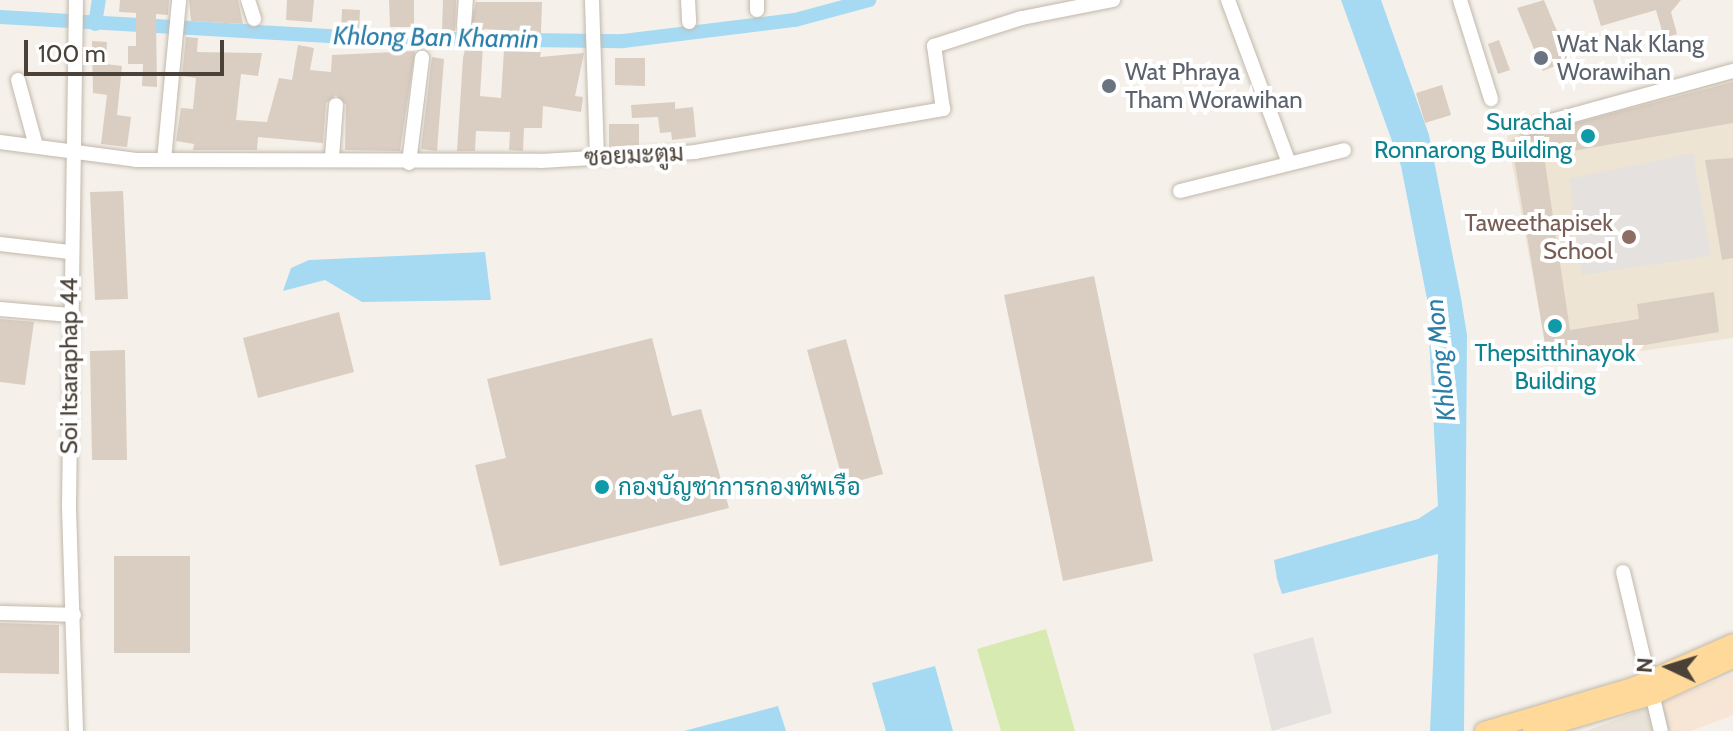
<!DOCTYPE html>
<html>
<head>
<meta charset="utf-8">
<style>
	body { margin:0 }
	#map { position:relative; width:1733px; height:731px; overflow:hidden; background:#f5f1ea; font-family:Cabin,Sarabun,sans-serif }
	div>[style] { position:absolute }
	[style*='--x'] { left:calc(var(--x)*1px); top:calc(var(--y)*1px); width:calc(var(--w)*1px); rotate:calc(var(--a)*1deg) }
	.residential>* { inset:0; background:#e9e2d8 }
	.commercial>* { inset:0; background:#f7e6d5 }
	.education>* { inset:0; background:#eee4d4 }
	.green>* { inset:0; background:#d6eab2 }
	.parking>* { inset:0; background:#e4e1de }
	.water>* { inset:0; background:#a6daf2 }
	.canal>* { height:14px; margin:-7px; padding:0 7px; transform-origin:7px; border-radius:7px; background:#a6daf2 }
	.building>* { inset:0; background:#dacec2 }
	.roads { filter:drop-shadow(0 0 2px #c1b8ac) drop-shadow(0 0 2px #c1b8ac) }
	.minor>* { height:14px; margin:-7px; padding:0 7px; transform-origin:7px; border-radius:7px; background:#fff }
	.major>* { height:18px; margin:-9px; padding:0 9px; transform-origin:9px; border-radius:9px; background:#ffd999 }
	.dots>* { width:22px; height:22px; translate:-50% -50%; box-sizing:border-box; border:4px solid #fff; border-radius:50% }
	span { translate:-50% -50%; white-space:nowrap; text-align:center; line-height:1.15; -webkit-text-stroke:8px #fff; paint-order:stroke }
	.worship-label { font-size:24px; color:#5b616d }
	.left { translate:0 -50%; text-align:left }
	.culture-label { font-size:24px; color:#0d838f }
	.right { translate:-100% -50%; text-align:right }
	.street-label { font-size:24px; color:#4a4138 }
	.education-label { font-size:24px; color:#785e54 }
	.water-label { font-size:26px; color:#2a7ea8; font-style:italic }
	.north { position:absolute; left:1629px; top:627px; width:80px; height:80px; -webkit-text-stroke:6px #fff; paint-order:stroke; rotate:274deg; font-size:22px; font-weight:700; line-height:32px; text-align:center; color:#4a4138 }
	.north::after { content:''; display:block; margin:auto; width:28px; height:36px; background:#4a4138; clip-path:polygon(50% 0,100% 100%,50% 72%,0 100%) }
	.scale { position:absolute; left:24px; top:40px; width:200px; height:36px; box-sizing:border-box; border:4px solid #4a4138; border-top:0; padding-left:10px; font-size:24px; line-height:28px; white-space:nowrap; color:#4a4138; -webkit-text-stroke:6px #fff; paint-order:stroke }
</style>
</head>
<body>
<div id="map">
	<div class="residential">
		<i style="clip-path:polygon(1663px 702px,1671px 731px,1586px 731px)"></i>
	</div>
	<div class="commercial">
		<i style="clip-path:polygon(1733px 674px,1733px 715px,1691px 731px,1671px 731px,1663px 702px)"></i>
	</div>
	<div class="education">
		<i style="clip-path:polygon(1733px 75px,1733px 338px,1549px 364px,1507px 136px,1645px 92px)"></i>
	</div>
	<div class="green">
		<i style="clip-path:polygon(1046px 629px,1075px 731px,1001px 731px,977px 649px)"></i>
	</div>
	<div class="parking">
		<i style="clip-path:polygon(1693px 153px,1711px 256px,1582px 275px,1569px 179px)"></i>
		<i style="clip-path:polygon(1313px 637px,1332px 713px,1272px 731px,1253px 654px)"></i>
	</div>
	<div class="water">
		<i style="clip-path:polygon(1341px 0,1381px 0,1429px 135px,1461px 298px,1467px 335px,1464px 731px,1430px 731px,1438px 554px,1282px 594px,1277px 579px,1274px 560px,1418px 519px,1438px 506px,1427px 299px,1401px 166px)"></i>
		<i style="clip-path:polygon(485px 252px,491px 300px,362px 302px,325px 280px,283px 291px,291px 268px,309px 260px)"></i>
		<i style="clip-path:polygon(935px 666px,953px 731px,886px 731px,872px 683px)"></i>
		<i style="clip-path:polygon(778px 706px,786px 731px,684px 731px)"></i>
	</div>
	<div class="canal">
		<i style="--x:0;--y:17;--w:360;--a:3.3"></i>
		<i style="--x:359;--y:38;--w:264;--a:0.7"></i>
		<i style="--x:623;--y:41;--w:173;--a:-7"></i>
		<i style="--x:795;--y:20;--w:77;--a:-15.1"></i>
		<i style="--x:95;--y:24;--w:24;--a:-81"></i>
	</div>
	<div class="building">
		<i style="clip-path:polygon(120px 0,169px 0,168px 15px,156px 14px,157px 87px,142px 86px,143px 64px,128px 64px,128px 46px,136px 46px,136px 13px,119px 12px)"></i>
		<i style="clip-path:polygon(189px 0,238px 0,243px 24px,191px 21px)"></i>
		<i style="clip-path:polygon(287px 0,314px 0,312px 22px,286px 20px)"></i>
		<i style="clip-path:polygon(389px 0,414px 0,414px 27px,390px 27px)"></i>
		<i style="clip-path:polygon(443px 0,456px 0,455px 31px,442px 30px)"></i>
		<i style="clip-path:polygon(1544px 0,1569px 60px,1543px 71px,1517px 8px)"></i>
		<i style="clip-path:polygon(1593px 0,1681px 0,1671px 12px,1677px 34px,1664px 38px,1656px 10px,1601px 26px)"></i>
		<i style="clip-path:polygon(476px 2px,542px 2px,541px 33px,484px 29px,480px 96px,501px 98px,504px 50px,541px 52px,540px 57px,584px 53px,575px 96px,583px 97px,581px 112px,543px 106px,542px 128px,524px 128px,523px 151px,509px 150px,510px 132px,476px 131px,475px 151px,457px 151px,463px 58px)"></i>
		<i style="clip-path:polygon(342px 9px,360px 10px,359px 32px,341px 31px)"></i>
		<i style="clip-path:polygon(186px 37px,198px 38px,197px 52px,262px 53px,258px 76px,241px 74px,236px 120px,267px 122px,279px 78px,292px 80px,298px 45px,314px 48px,310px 70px,331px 72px,332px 55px,415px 51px,400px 151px,345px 150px,346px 105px,336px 95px,326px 103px,323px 143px,258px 137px,257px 150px,193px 150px,194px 144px,176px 141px,181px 108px,193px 109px,196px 78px,182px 76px)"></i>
		<i style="clip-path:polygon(1499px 40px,1510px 70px,1498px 74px,1488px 44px)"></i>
		<i style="clip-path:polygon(92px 41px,107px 42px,106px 64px,122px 66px,117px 115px,131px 117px,127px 147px,101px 144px,107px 95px,93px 93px)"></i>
		<i style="clip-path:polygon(432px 57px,444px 59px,437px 151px,421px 149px)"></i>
		<i style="clip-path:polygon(615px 58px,645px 58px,645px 86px,615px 85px)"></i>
		<i style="clip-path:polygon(1733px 82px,1733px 123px,1544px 156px,1570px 330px,1639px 319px,1637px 304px,1714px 292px,1719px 332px,1548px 362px,1511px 140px)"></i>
		<i style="clip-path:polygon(1442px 85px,1451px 115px,1425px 123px,1416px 93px)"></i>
		<i style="clip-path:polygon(675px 102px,675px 109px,693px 107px,696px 137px,672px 140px,671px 132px,660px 133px,658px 117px,632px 118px,631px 105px)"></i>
		<i style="clip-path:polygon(609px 124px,639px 124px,639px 145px,609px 147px)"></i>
		<i style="clip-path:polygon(1733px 158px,1733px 258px,1722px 260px,1705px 160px)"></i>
		<i style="clip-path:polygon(123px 191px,128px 299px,95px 300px,90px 192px)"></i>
		<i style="clip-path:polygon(1094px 276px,1153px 561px,1063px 581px,1004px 295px)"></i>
		<i style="clip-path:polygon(339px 312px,354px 372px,258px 398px,243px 338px)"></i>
		<i style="clip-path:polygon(0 319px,34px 322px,25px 385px,0 382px)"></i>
		<i style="clip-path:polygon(652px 338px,672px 416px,701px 409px,729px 508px,500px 566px,475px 465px,506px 458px,487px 379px)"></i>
		<i style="clip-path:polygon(846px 339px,883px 474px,844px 485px,807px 350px)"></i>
		<i style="clip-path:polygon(125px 350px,127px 460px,92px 460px,90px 351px)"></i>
		<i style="clip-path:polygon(114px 556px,190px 556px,190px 653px,114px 653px)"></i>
		<i style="clip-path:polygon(0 623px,59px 625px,59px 674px,0 673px)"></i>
	</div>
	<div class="roads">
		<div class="minor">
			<i style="--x:248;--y:0;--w:20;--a:72"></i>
			<i style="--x:592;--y:0;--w:157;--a:88.2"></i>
			<i style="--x:688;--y:0;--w:22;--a:87"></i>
			<i style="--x:757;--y:0;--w:10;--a:90"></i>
			<i style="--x:1228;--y:0;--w:174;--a:69.5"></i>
			<i style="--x:1460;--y:0;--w:104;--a:72.6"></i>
			<i style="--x:464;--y:26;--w:26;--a:-86"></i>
			<i style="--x:18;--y:80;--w:68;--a:74.7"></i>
			<i style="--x:1526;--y:128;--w:215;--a:-15.4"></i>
			<i style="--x:0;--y:142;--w:137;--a:7.5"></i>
			<i style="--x:136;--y:160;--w:405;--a:0.1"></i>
			<i style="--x:541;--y:161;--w:154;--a:-3.3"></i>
			<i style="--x:695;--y:152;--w:252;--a:-9.8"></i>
			<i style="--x:943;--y:109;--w:64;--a:-98.1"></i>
			<i style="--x:934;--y:46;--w:92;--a:-17.7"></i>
			<i style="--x:1022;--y:18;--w:93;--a:-11.2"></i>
			<i style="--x:332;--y:157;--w:52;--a:-85.6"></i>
			<i style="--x:164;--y:160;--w:161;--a:-84.6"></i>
			<i style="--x:409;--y:163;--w:106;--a:-82.9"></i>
			<i style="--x:1180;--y:191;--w:169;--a:-14"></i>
			<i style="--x:0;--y:244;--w:70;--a:6.5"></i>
			<i style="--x:0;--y:309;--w:70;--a:4.9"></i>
			<i style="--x:1623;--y:572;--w:163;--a:76.6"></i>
			<i style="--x:0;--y:613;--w:74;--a:1.5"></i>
			<i style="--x:76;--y:731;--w:226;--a:-91.8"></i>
			<i style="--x:69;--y:505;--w:505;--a:-89.21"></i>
		</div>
		<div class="major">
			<i style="--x:1484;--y:731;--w:155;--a:-16.5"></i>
			<i style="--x:1633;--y:687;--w:109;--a:-23.7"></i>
			<i style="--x:1532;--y:731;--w:127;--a:-16.4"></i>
			<i style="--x:1654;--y:695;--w:87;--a:-24.5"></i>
		</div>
	</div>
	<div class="dots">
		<i style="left:1541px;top:58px;background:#6b7280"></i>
		<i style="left:1109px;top:86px;background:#6b7280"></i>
		<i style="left:1588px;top:136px;background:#0f9aa8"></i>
		<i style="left:1629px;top:237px;background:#8d6e63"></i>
		<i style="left:1555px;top:326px;background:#0f9aa8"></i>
		<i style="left:602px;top:487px;background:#0f9aa8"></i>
	</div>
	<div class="worship-label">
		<span class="left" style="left:1557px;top:58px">Wat Nak Klang<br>Worawihan</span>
		<span class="left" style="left:1125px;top:86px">Wat Phraya<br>Tham Worawihan</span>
	</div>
	<div class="culture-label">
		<span class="right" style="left:1572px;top:136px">Surachai<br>Ronnarong Building</span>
		<span style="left:1555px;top:367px">Thepsitthinayok<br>Building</span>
		<span class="left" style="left:618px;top:487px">กองบัญชาการกองทัพเรือ</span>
	</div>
	<div class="street-label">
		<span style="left:634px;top:155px;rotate:-3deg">ซอยมะตูม</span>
		<span style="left:69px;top:366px;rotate:-90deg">Soi Itsaraphap 44</span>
	</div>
	<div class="education-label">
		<span class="right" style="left:1613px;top:237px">Taweethapisek<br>School</span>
	</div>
	<div class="water-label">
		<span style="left:436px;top:38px;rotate:1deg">Khlong Ban Khamin</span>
		<span style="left:1441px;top:360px;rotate:-96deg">Khlong Mon</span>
	</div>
	<div class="north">N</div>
	<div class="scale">100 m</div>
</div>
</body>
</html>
